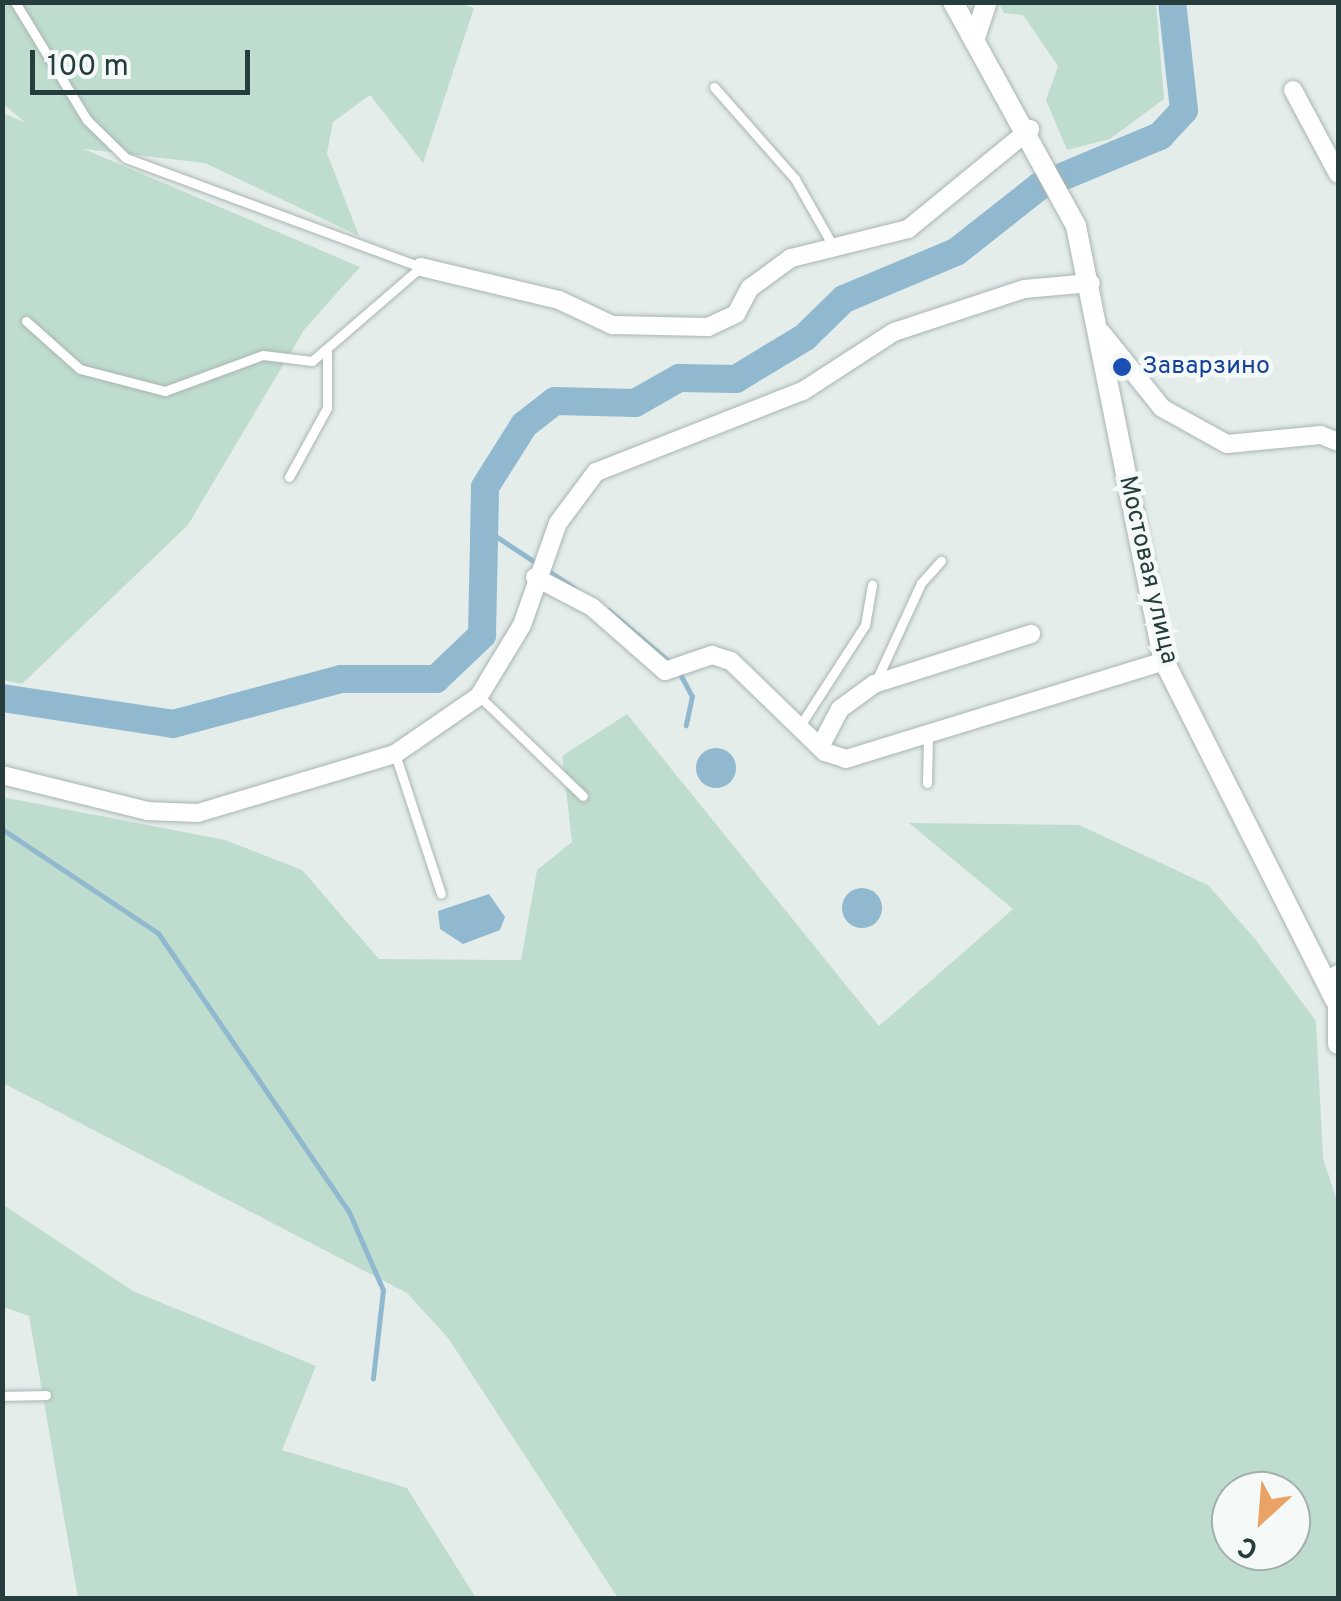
<!DOCTYPE html>
<html>
<head>
<meta charset="utf-8">
<style>
	body { margin:0 }
	#map { position:relative; width:1341px; height:1601px; overflow:hidden; background:#e5edeb; font-family:Overpass,sans-serif }
	div>[style] { position:absolute }
	[style*='--x'] { left:calc(var(--x)*1px); top:calc(var(--y)*1px); width:calc(var(--w)*1px); rotate:calc(var(--a)*1deg) }
	.green>* { inset:0; background:#bfddce }
	.water>* { inset:0; background:#90b8cf }
	.round { border-radius:50% }
	.stream>* { height:5px; margin:-2.5px; padding:0 2.5px; transform-origin:2.5px; border-radius:2.5px; background:#90b8cf }
	.river>* { height:28px; margin:-14px; padding:0 14px; transform-origin:14px; border-radius:14px; background:#90b8cf }
	.roads { filter:drop-shadow(0 0 2px #a8b5b3) drop-shadow(0 0 2px #a8b5b3) }
	.service>* { height:9px; margin:-4.5px; padding:0 4.5px; transform-origin:4.5px; border-radius:4.5px; background:#fff }
	.minor>* { height:18px; margin:-9px; padding:0 9px; transform-origin:9px; border-radius:9px; background:#fff }
	.tertiary>* { height:20px; margin:-10px; padding:0 10px; transform-origin:10px; border-radius:10px; background:#fff }
	.dots>* { width:28px; height:28px; translate:-50% -50%; box-sizing:border-box; border:5px solid #f5faf8; border-radius:50% }
	span { translate:-50% -50%; white-space:nowrap; text-align:center; line-height:1.15; -webkit-text-stroke:9px #f5faf8; paint-order:stroke }
	.transit-label { font-size:25px; color:#164399 }
	.left { translate:0 -50%; text-align:left }
	.street-label { font-size:25px; color:#253e3d }
	.frame { position:absolute; inset:0; border:5px solid #253e3d; pointer-events:none }
	.north { position:absolute; left:1211px; top:1471px; width:100px; height:100px; box-sizing:border-box; background:#f5faf8; border:2px solid #a2afad; border-radius:50%; rotate:206deg; font-size:28px; font-weight:700; line-height:40px; text-align:center; color:#253e3d }
	.north::after { content:''; display:block; margin:auto; width:35px; height:45px; background:#eba365; clip-path:polygon(50% 0,100% 100%,50% 72%,0 100%) }
	.scale { position:absolute; left:30px; top:50px; width:220px; height:45px; box-sizing:border-box; border:5px solid #253e3d; border-top:0; padding-left:12px; font-size:30px; line-height:35px; white-space:nowrap; color:#253e3d; -webkit-text-stroke:8px #f5faf8; paint-order:stroke }
</style>
</head>
<body>
<div id="map">
	<div class="green">
		<i style="clip-path:polygon(455px 2px,474px 8px,423px 163px,370px 95px,333px 122px,327px 153px,359px 236px,205px 163px,84px 149px,360px 267px,304px 330px,188px 525px,22px 684px,3px 680px,3px 113px,26px 123px,3px 104px,3px 3px)"></i>
		<i style="clip-path:polygon(999px 3px,1156px 3px,1164px 99px,1110px 139px,1067px 150px,1046px 100px,1058px 66px,1023px 15px,1004px 13px)"></i>
		<i style="clip-path:polygon(evenodd,627px 714px,879px 1026px,1013px 909px,909px 823px,1079px 825px,1208px 885px,1255px 939px,1316px 1021px,1323px 1158px,1338px 1204px,1338px 1598px,618px 1598px,448px 1338px,407px 1293px,3px 1083px,2px 797px,225px 840px,302px 870px,379px 959px,521px 960px,537px 870px,572px 842px,562px 756px,627px 714px,1231px 1491px,1291px 1491px,1291px 1551px,1231px 1551px,1231px 1491px)"></i>
		<i style="clip-path:polygon(2px 1204px,133px 1291px,316px 1366px,282px 1450px,407px 1488px,476px 1598px,78px 1598px,29px 1316px,3px 1307px)"></i>
	</div>
	<div class="water">
		<i class="round" style="left:696px;top:748px;width:40px;height:40px"></i>
		<i class="round" style="left:842px;top:888px;width:40px;height:40px"></i>
		<i style="clip-path:polygon(489px 894px,505px 917px,500px 930px,463px 944px,440px 929px,438px 911px)"></i>
	</div>
	<div class="stream">
		<i style="--x:485;--y:529;--w:107;--a:33.5"></i>
		<i style="--x:608;--y:610;--w:84;--a:40.2"></i>
		<i style="--x:679;--y:672;--w:27;--a:62"></i>
		<i style="--x:692;--y:696;--w:30;--a:102"></i>
		<i style="--x:2;--y:829;--w:187;--a:33.7"></i>
		<i style="--x:158;--y:933;--w:338;--a:55.6"></i>
		<i style="--x:349;--y:1212;--w:85;--a:66.4"></i>
		<i style="--x:383;--y:1290;--w:89;--a:96.5"></i>
	</div>
	<div class="river">
		<i style="--x:2;--y:698;--w:173;--a:8.6"></i>
		<i style="--x:173;--y:724;--w:174;--a:-15"></i>
		<i style="--x:341;--y:679;--w:95;--a:0"></i>
		<i style="--x:436;--y:679;--w:64;--a:-43.7"></i>
		<i style="--x:482;--y:635;--w:148;--a:-88.8"></i>
		<i style="--x:485;--y:487;--w:73;--a:-57.8"></i>
		<i style="--x:524;--y:425;--w:39;--a:-38"></i>
		<i style="--x:555;--y:401;--w:80;--a:1.4"></i>
		<i style="--x:635;--y:403;--w:51;--a:-29.6"></i>
		<i style="--x:679;--y:378;--w:57;--a:1"></i>
		<i style="--x:736;--y:379;--w:81;--a:-31.3"></i>
		<i style="--x:805;--y:337;--w:54;--a:-44.3"></i>
		<i style="--x:844;--y:299;--w:121;--a:-22.8"></i>
		<i style="--x:956;--y:252;--w:107;--a:-38.2"></i>
		<i style="--x:1040;--y:186;--w:130;--a:-22.6"></i>
		<i style="--x:1160;--y:136;--w:35;--a:-47"></i>
		<i style="--x:1184;--y:110;--w:109;--a:-96.3"></i>
	</div>
	<div class="roads">
		<div class="service">
			<i style="--x:15;--y:2;--w:138;--a:58.6"></i>
			<i style="--x:87;--y:120;--w:54;--a:44.3"></i>
			<i style="--x:126;--y:158;--w:314;--a:20.3"></i>
			<i style="--x:714;--y:87;--w:123;--a:48.6"></i>
			<i style="--x:795;--y:179;--w:77;--a:60.4"></i>
			<i style="--x:26;--y:321;--w:72;--a:41.6"></i>
			<i style="--x:80;--y:369;--w:88;--a:14.5"></i>
			<i style="--x:165;--y:391;--w:104;--a:-20.2"></i>
			<i style="--x:263;--y:355;--w:49;--a:7"></i>
			<i style="--x:312;--y:361;--w:144;--a:-40.8"></i>
			<i style="--x:289;--y:477;--w:79;--a:-61.2"></i>
			<i style="--x:327;--y:408;--w:56;--a:-90"></i>
			<i style="--x:876;--y:681;--w:108;--a:-65.3"></i>
			<i style="--x:921;--y:583;--w:30;--a:-48"></i>
			<i style="--x:479;--y:696;--w:144;--a:43.9"></i>
			<i style="--x:801;--y:724;--w:118;--a:-57.1"></i>
			<i style="--x:865;--y:625;--w:41;--a:-80.1"></i>
			<i style="--x:395;--y:754;--w:147;--a:71.8"></i>
			<i style="--x:927;--y:783;--w:48;--a:-88.8"></i>
			<i style="--x:2;--y:1396;--w:44;--a:-1.3"></i>
		</div>
		<div class="minor">
			<i style="--x:1293;--y:90;--w:95;--a:61.8"></i>
			<i style="--x:421;--y:267;--w:142;--a:13.4"></i>
			<i style="--x:559;--y:300;--w:59;--a:25.3"></i>
			<i style="--x:612;--y:325;--w:96;--a:1.2"></i>
			<i style="--x:708;--y:327;--w:31;--a:-25"></i>
			<i style="--x:736;--y:314;--w:30;--a:-62"></i>
			<i style="--x:750;--y:288;--w:51;--a:-36.2"></i>
			<i style="--x:791;--y:258;--w:121;--a:-13.9"></i>
			<i style="--x:908;--y:229;--w:158;--a:-39.3"></i>
			<i style="--x:1101;--y:332;--w:97;--a:51.2"></i>
			<i style="--x:1162;--y:408;--w:74;--a:29"></i>
			<i style="--x:1227;--y:444;--w:94;--a:-5.5"></i>
			<i style="--x:1321;--y:435;--w:18;--a:22"></i>
			<i style="--x:535;--y:577;--w:64;--a:27.8"></i>
			<i style="--x:592;--y:607;--w:97;--a:41.2"></i>
			<i style="--x:665;--y:671;--w:50;--a:-18.8"></i>
			<i style="--x:712;--y:655;--w:20;--a:18"></i>
			<i style="--x:731;--y:661;--w:131;--a:44.1"></i>
			<i style="--x:825;--y:752;--w:22;--a:18"></i>
			<i style="--x:846;--y:759;--w:333;--a:-17.1"></i>
			<i style="--x:821;--y:745;--w:41;--a:-62.2"></i>
			<i style="--x:840;--y:709;--w:42;--a:-36.3"></i>
			<i style="--x:874;--y:684;--w:165;--a:-17.7"></i>
			<i style="--x:2;--y:775;--w:149;--a:13.9"></i>
			<i style="--x:147;--y:811;--w:51;--a:2.2"></i>
			<i style="--x:198;--y:813;--w:206;--a:-16.7"></i>
			<i style="--x:395;--y:754;--w:102;--a:-34.6"></i>
			<i style="--x:479;--y:696;--w:83;--a:-58.8"></i>
			<i style="--x:522;--y:625;--w:108;--a:-70.6"></i>
			<i style="--x:558;--y:523;--w:64;--a:-53.3"></i>
			<i style="--x:596;--y:472;--w:222;--a:-21.4"></i>
			<i style="--x:803;--y:391;--w:108;--a:-33"></i>
			<i style="--x:894;--y:332;--w:137;--a:-18.3"></i>
			<i style="--x:1024;--y:289;--w:67;--a:-5.1"></i>
		</div>
		<div class="tertiary">
			<i style="--x:953;--y:2;--w:256;--a:61.2"></i>
			<i style="--x:1076;--y:226;--w:444;--a:78.6"></i>
			<i style="--x:1164;--y:661;--w:380;--a:63.2"></i>
			<i style="--x:976;--y:35;--w:35;--a:-72"></i>
			<i style="--x:1338;--y:975;--w:69;--a:90"></i>
		</div>
	</div>
	<div class="dots">
		<i style="left:1122px;top:367px;background:#1a4fb4"></i>
	</div>
	<div class="transit-label">
		<span class="left" style="left:1142px;top:367px">Заварзино</span>
	</div>
	<div class="street-label">
		<span style="left:1147px;top:570px;rotate:77deg">Мостовая улица</span>
	</div>
	<div class="frame"></div>
	<div class="north">С</div>
	<div class="scale">100 m</div>
</div>
</body>
</html>
